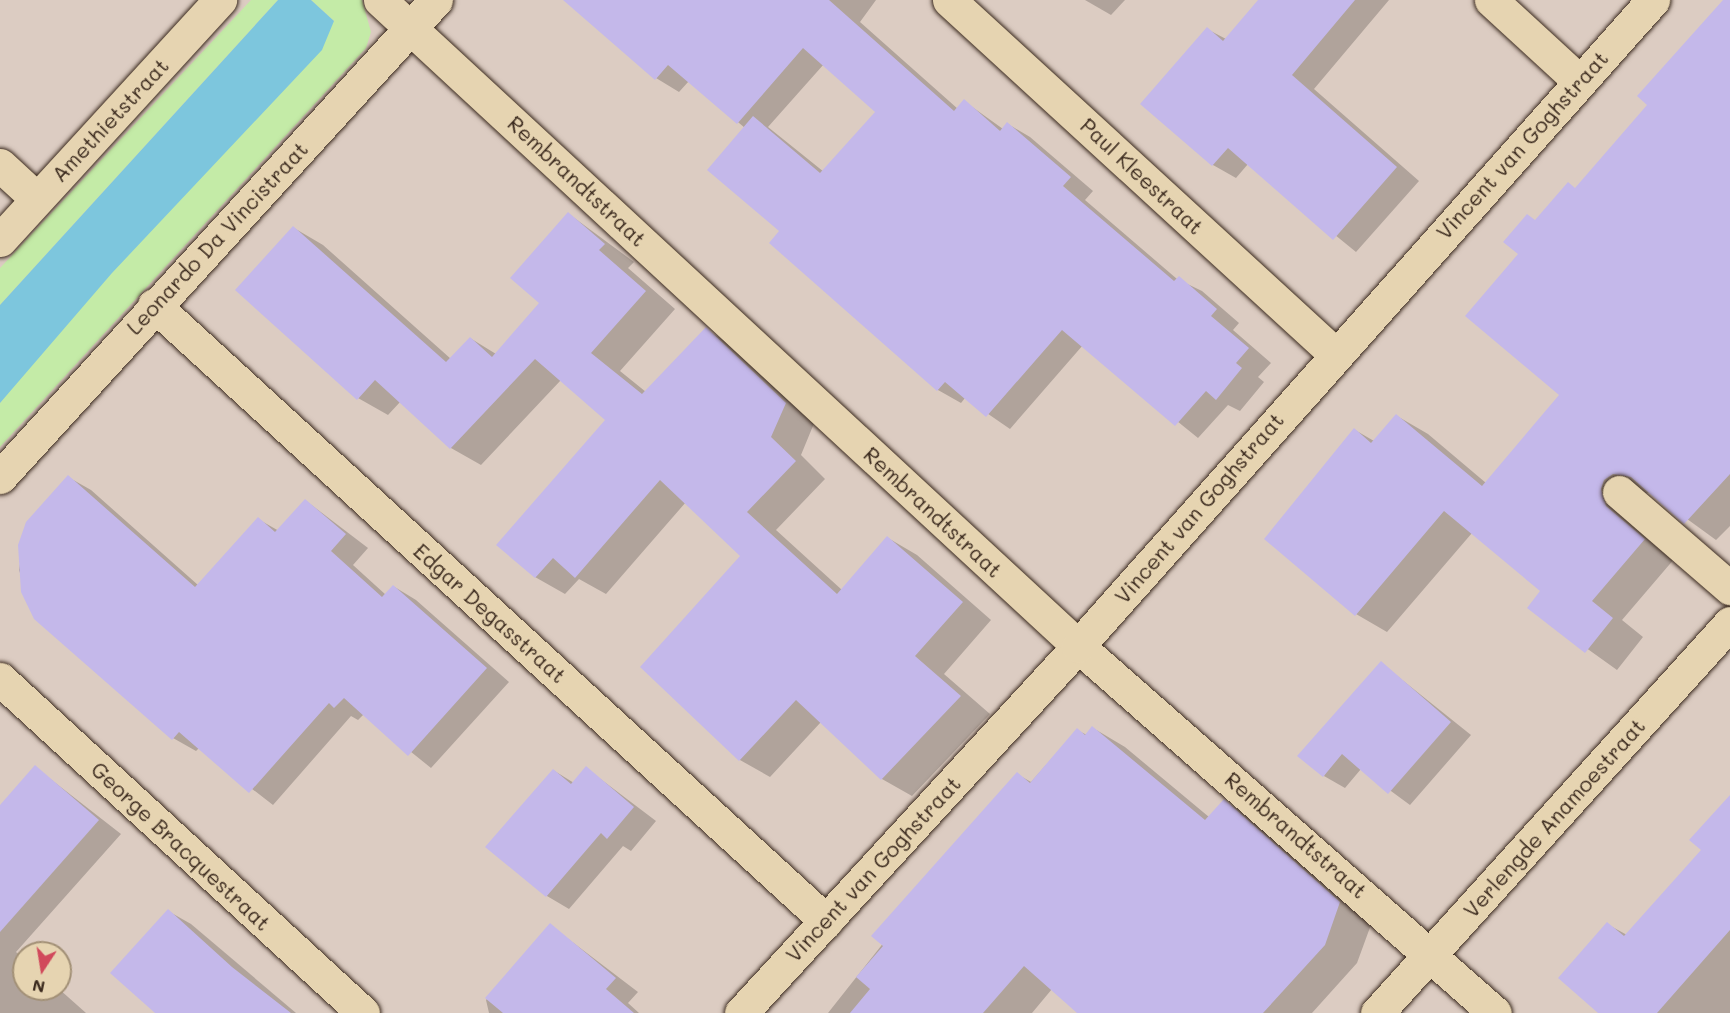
<!DOCTYPE html>
<html>
<head>
<meta charset="utf-8">
<style>
	body { margin:0 }
	#map { position:relative; width:1730px; height:1013px; overflow:hidden; background:#dcccc2; font-family:Mali,sans-serif }
	div>[style] { position:absolute }
	[style*='--x'] { left:calc(var(--x)*1px); top:calc(var(--y)*1px); width:calc(var(--w)*1px); rotate:calc(var(--a)*1deg) }
	.green>* { inset:0; background:#c4eba7 }
	.water>* { inset:0; background:#7dc6dd }
	.shadow>* { inset:0; background:#0003 }
	.building>* { inset:0; background:#c4b8ea }
	.roads { filter:drop-shadow(0 0 2px #3b2a1e) drop-shadow(0 0 2px #3b2a1e) }
	.minor>* { height:33px; margin:-16.5px; padding:0 16.5px; transform-origin:16.5px; border-radius:16.5px; background:#e6d4b1 }
	span { translate:-50% -50%; white-space:nowrap; text-align:center; line-height:1.15; -webkit-text-stroke:5px #e6d4b1; paint-order:stroke }
	.street-label { font-size:21px; color:#3b2a1e }
	.north { position:absolute; left:12px; top:941px; width:60px; height:60px; box-sizing:border-box; background:#e6d4b1; border:2px solid #a29076; border-radius:50%; rotate:192deg; font-size:16px; font-weight:700; line-height:24px; text-align:center; color:#3b2a1e }
	.north::after { content:''; display:block; margin:auto; width:21px; height:27px; background:#d1495b; clip-path:polygon(50% 0,100% 100%,50% 72%,0 100%) }
</style>
</head>
<body>
<div id="map">
	<div class="green">
		<i style="clip-path:polygon(251px 0,278px 0,0 305px,0 268px)"></i>
		<i style="clip-path:polygon(311px 0,362px 0,371px 32px,366px 48px,0 447px,0 403px,21px 375px,334px 21px)"></i>
	</div>
	<div class="water">
		<i style="clip-path:polygon(278px 0,311px 0,334px 21px,322px 50px,112px 273px,0 403px,0 305px)"></i>
	</div>
	<div class="shadow">
		<i style="clip-path:polygon(evenodd,565px 0,876px 0,860px 22px,958px 109px,964px 101px,1003px 129px,1008px 124px,1030px 137px,1093px 191px,1085px 200px,1177px 279px,1202px 291px,1239px 323px,1233px 330px,1271px 363px,1258px 377px,1264px 382px,1240px 411px,1228px 405px,1198px 438px,1083px 345px,1010px 429px,965px 398px,961px 403px,938px 390px,771px 243px,782px 231px,745px 128px,689px 81px,679px 92px,656px 78px,565px 0,824px 64px,877px 112px,824px 172px,768px 127px,824px 64px)"></i>
		<i style="clip-path:polygon(1085px 0,1125px 0,1111px 15px)"></i>
		<i style="clip-path:polygon(1260px 0,1389px 0,1314px 89px,1419px 181px,1356px 252px,1248px 164px,1236px 178px,1213px 165px,1207px 29px,1226px 39px)"></i>
		<i style="clip-path:polygon(1730px 17px,1730px 526px,1716px 540px,1650px 492px,1636px 497px,1675px 558px,1622px 620px,1643px 637px,1617px 670px,1529px 607px,1542px 591px,1472px 533px,1387px 632px,1356px 614px,1355px 430px,1374px 441px,1397px 416px,1428px 434px,1486px 483px,1561px 394px,1520px 254px,1536px 221px,1576px 189px)"></i>
		<i style="clip-path:polygon(569px 214px,634px 262px,628px 268px,675px 309px,620px 371px,646px 392px,708px 331px,738px 348px,815px 421px,801px 455px,825px 479px,776px 530px,842px 590px,888px 538px,917px 555px,991px 620px,944px 674px,990px 714px,912px 796px,882px 779px,821px 722px,770px 777px,740px 760px,642px 667px,742px 556px,686px 502px,606px 594px,579px 579px,565px 594px,535px 577px,607px 420px,561px 380px,481px 465px,451px 448px,401px 401px,388px 415px,358px 398px,294px 228px,323px 245px,451px 359px,470px 338px,496px 354px,541px 302px)"></i>
		<i style="clip-path:polygon(68px 477px,91px 490px,198px 585px,258px 519px,279px 531px,305px 500px,368px 548px,353px 565px,386px 595px,393px 586px,416px 600px,509px 682px,431px 768px,364px 714px,358px 720px,351px 716px,273px 805px,199px 748px,196px 751px,173px 738px,35px 618px,19px 570px,27px 523px)"></i>
		<i style="clip-path:polygon(1381px 663px,1471px 735px,1410px 805px,1361px 769px,1345px 788px,1324px 776px)"></i>
		<i style="clip-path:polygon(1093px 728px,1125px 747px,1209px 817px,1224px 801px,1256px 820px,1372px 922px,1357px 963px,1312px 1013px,1079px 1013px,1052px 989px,1032px 1013px,828px 1013px,1017px 774px,1031px 782px,1077px 730px,1087px 735px)"></i>
		<i style="clip-path:polygon(35px 767px,121px 834px,16px 952px,24px 959px,24px 989px,59px 989px,86px 1013px,0 1013px,0 807px)"></i>
		<i style="clip-path:polygon(586px 768px,656px 821px,631px 851px,623px 846px,569px 909px,547px 896px,553px 770px,574px 783px)"></i>
		<i style="clip-path:polygon(1730px 809px,1730px 1013px,1600px 1013px,1607px 924px,1627px 935px,1703px 849px)"></i>
		<i style="clip-path:polygon(168px 911px,191px 924px,296px 1013px,158px 1013px)"></i>
		<i style="clip-path:polygon(550px 925px,638px 992px,628px 1003px,639px 1013px,489px 1013px,486px 1000px)"></i>
	</div>
	<div class="building">
		<i style="clip-path:polygon(563px 0,829px 0,954px 111px,964px 99px,1000px 131px,1007px 122px,1071px 177px,1063px 186px,1174px 281px,1179px 276px,1217px 309px,1211px 316px,1249px 348px,1236px 363px,1242px 368px,1216px 400px,1206px 391px,1175px 426px,1062px 330px,986px 417px,945px 382px,937px 391px,769px 243px,779px 231px,707px 170px,753px 116px,820px 173px,875px 112px,803px 48px,737px 124px,668px 65px,655px 80px)"></i>
		<i style="clip-path:polygon(1258px 0,1355px 0,1292px 75px,1397px 167px,1333px 240px,1228px 148px,1212px 166px,1140px 104px,1207px 27px,1223px 41px)"></i>
		<i style="clip-path:polygon(1723px 0,1730px 0,1730px 474px,1684px 524px,1631px 477px,1613px 474px,1604px 480px,1601px 489px,1606px 506px,1645px 539px,1592px 601px,1613px 618px,1585px 653px,1527px 608px,1540px 591px,1444px 511px,1355px 616px,1264px 539px,1354px 428px,1371px 443px,1396px 414px,1482px 486px,1559px 395px,1465px 316px,1518px 254px,1503px 242px,1527px 214px,1535px 220px,1568px 182px,1575px 188px,1647px 105px,1637px 96px)"></i>
		<i style="clip-path:polygon(568px 212px,605px 244px,599px 250px,646px 291px,591px 353px,642px 394px,706px 327px,786px 403px,771px 437px,796px 461px,747px 512px,837px 594px,887px 536px,963px 602px,915px 656px,961px 696px,881px 780px,796px 700px,739px 761px,640px 667px,740px 556px,660px 480px,575px 578px,553px 558px,535px 578px,496px 545px,605px 420px,535px 359px,450px 449px,375px 380px,357px 400px,235px 290px,293px 226px,446px 362px,470px 337px,492px 357px,539px 303px,510px 278px)"></i>
		<i style="clip-path:polygon(68px 475px,195px 587px,258px 517px,275px 532px,305px 499px,346px 534px,331px 551px,382px 597px,393px 585px,487px 668px,408px 756px,344px 698px,334px 708px,329px 703px,249px 793px,179px 732px,172px 740px,34px 619px,21px 592px,18px 545px,26px 522px)"></i>
		<i style="clip-path:polygon(1381px 661px,1451px 722px,1388px 794px,1342px 754px,1323px 777px,1297px 756px)"></i>
		<i style="clip-path:polygon(1092px 726px,1205px 820px,1224px 799px,1340px 902px,1325px 945px,1263px 1013px,1077px 1013px,1024px 966px,983px 1013px,850px 1013px,870px 989px,856px 977px,883px 946px,871px 936px,1017px 772px,1030px 783px,1077px 728px,1085px 735px)"></i>
		<i style="clip-path:polygon(35px 765px,99px 820px,0 932px,0 805px)"></i>
		<i style="clip-path:polygon(586px 766px,634px 807px,607px 839px,601px 833px,546px 897px,485px 847px,553px 769px,571px 784px)"></i>
		<i style="clip-path:polygon(1730px 795px,1730px 930px,1657px 1013px,1598px 1013px,1558px 978px,1607px 922px,1624px 936px,1701px 850px,1689px 840px)"></i>
		<i style="clip-path:polygon(168px 909px,232px 967px,291px 1013px,155px 1013px,110px 973px)"></i>
		<i style="clip-path:polygon(550px 923px,616px 978px,606px 989px,634px 1013px,503px 1013px,485px 998px)"></i>
	</div>
	<div class="roads">
		<div class="minor">
			<i style="--x:380;--y:0;--w:951;--a:42.78"></i>
			<i style="--x:1078;--y:646;--w:555;--a:41.35"></i>
			<i style="--x:949;--y:0;--w:522;--a:42.52"></i>
			<i style="--x:1491;--y:0;--w:120;--a:42.6"></i>
			<i style="--x:0;--y:165;--w:50;--a:42.6"></i>
			<i style="--x:0;--y:240;--w:326;--a:-47.5"></i>
			<i style="--x:154;--y:305;--w:912;--a:42.51"></i>
			<i style="--x:0;--y:477;--w:646;--a:-47.57"></i>
			<i style="--x:1619;--y:492;--w:147;--a:40.9"></i>
			<i style="--x:0;--y:679;--w:493;--a:42.6"></i>
			<i style="--x:741;--y:1013;--w:498;--a:-47.4"></i>
			<i style="--x:1078;--y:646;--w:865;--a:-48.33"></i>
			<i style="--x:1377;--y:1013;--w:526;--a:-47.85"></i>
		</div>
	</div>
	<div class="street-label">
		<span style="left:110px;top:120px;rotate:-47deg">Amethietstraat</span>
		<span style="left:1522px;top:145px;rotate:-48deg">Vincent van Goghstraat</span>
		<span style="left:1142px;top:176px;rotate:43deg">Paul Kleestraat</span>
		<span style="left:577px;top:181px;rotate:43deg">Rembrandtstraat</span>
		<span style="left:217px;top:238px;rotate:-47deg">Leonardo Da Vincistraat</span>
		<span style="left:1199px;top:508px;rotate:-49deg">Vincent van Goghstraat</span>
		<span style="left:933px;top:512px;rotate:43deg">Rembrandtstraat</span>
		<span style="left:490px;top:613px;rotate:42deg">Edgar Degasstraat</span>
		<span style="left:1554px;top:818px;rotate:-48deg">Verlengde Anamoestraat</span>
		<span style="left:1296px;top:835px;rotate:41deg">Rembrandtstraat</span>
		<span style="left:181px;top:846px;rotate:43deg">George Bracquestraat</span>
		<span style="left:873px;top:869px;rotate:-47deg">Vincent van Goghstraat</span>
	</div>
	<div class="north">N</div>
</div>
</body>
</html>
